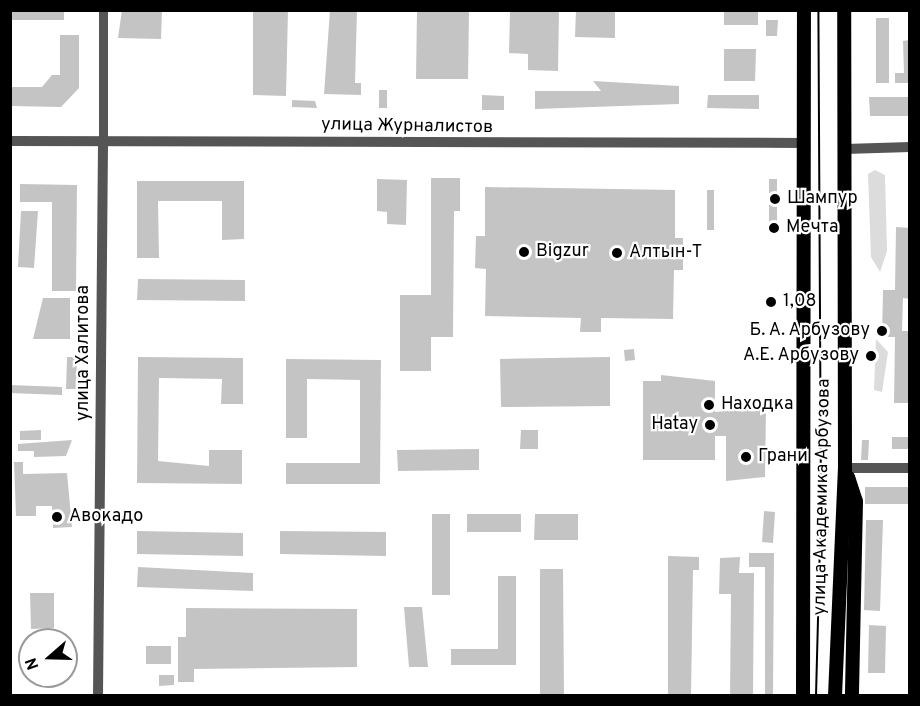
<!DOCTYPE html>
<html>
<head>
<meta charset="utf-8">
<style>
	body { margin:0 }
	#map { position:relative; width:920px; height:706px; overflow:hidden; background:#fff; font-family:Overpass,sans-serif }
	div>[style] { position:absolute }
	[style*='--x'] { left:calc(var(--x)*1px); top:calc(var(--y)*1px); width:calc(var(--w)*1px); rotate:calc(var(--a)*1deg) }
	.green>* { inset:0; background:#dcdcdc }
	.building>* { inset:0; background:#c4c4c4 }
	.minor>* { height:9px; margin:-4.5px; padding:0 4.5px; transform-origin:4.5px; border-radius:4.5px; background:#555 }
	.tertiary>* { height:10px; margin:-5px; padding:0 5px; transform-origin:5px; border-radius:5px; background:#555 }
	.primary>* { height:14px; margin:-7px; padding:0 7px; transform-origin:7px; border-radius:7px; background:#000 }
	.tram>* { height:1.5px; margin:-0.75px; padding:0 0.75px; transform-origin:0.75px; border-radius:0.75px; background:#000 }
	.dots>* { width:16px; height:16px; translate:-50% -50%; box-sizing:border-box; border:3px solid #fff; border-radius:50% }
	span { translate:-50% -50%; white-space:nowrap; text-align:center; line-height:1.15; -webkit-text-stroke:4.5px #fff; paint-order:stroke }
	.street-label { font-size:18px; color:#000 }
	.poi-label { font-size:18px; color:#000 }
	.left { translate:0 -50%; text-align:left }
	.right { translate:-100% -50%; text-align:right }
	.frame { position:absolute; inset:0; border:12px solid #000; pointer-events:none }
	.north { position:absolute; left:18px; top:628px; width:60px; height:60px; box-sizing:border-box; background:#fff; border:2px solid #999; border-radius:50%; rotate:250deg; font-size:16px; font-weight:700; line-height:24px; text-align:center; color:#000 }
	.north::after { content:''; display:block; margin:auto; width:21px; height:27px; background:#000; clip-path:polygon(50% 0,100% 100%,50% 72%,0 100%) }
</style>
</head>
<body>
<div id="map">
	<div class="green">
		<i style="clip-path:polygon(875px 170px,885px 175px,887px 251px,880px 272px,871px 257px,868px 174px)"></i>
		<i style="clip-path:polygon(876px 339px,888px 352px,882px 392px,874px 390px)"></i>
	</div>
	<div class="building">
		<i style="clip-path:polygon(10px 10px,64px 10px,64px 20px,10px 20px)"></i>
		<i style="clip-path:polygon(122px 10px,162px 10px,161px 39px,118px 38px)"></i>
		<i style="clip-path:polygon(253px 10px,288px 10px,286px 96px,253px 95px)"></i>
		<i style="clip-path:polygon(330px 10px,357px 10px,355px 83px,361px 83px,361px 95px,324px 94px)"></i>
		<i style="clip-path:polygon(417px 10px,469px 10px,468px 79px,416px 79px)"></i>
		<i style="clip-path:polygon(510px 10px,559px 10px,558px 71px,528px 70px,528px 54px,509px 53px)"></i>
		<i style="clip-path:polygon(576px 10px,615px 10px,615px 38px,575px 37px)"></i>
		<i style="clip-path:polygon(724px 10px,758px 10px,758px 25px,724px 25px)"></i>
		<i style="clip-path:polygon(876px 18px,889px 18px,889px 83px,876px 83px)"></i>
		<i style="clip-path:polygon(766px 20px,778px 20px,777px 36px,766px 36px)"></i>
		<i style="clip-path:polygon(60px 35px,79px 35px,79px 88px,61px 107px,10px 106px,10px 87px,42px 87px,52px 75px,60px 75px)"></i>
		<i style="clip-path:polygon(909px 40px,910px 83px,895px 83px,895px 73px,904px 73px,903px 41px)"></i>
		<i style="clip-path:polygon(724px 49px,756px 49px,755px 81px,724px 81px)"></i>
		<i style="clip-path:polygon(593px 81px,679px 86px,679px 104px,535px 109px,535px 91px,601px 91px)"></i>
		<i style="clip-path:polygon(379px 90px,387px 90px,387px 108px,379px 108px)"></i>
		<i style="clip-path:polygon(482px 95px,504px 96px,504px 110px,482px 110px)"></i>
		<i style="clip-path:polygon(708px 95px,759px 95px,759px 109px,707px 108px)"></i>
		<i style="clip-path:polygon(869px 97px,910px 97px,910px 116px,870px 116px)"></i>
		<i style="clip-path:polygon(292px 100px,315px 101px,317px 108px,292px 107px)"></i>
		<i style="clip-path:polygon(431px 178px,460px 178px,460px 211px,454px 211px,453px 337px,431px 337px,431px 371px,400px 371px,400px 295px,431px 295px)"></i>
		<i style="clip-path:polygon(377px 179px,407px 180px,406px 225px,387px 224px,387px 212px,377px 211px)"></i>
		<i style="clip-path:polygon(769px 179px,777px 179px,777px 231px,769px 231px)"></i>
		<i style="clip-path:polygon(137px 181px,244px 181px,244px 239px,222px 240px,222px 201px,158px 201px,159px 258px,137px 258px)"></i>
		<i style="clip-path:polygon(20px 184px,77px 185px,76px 291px,52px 291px,52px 202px,20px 202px)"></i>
		<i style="clip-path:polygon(485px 187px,675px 190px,675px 238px,683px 238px,683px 270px,674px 270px,673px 319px,601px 318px,601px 332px,580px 332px,581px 318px,485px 316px,486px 269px,475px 268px,476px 236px,485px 236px)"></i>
		<i style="clip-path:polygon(707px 190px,714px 190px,714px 230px,707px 230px)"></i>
		<i style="clip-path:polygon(21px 211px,38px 211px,34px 268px,18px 267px)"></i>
		<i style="clip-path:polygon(896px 227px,910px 228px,910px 299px,903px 298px,902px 331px,910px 331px,910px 403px,894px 403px,895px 337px,882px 337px,883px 290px,895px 290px)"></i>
		<i style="clip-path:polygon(138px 279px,245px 280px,245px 301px,137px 300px)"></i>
		<i style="clip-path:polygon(43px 298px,70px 298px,70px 339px,33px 339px)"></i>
		<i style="clip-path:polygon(634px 349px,635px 360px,625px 361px,624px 350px)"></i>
		<i style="clip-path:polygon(67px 357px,77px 357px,76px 389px,66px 389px)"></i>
		<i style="clip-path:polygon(138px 357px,243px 358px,243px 404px,221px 404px,222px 379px,159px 378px,158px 461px,209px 466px,209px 450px,242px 450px,242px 484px,137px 483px)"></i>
		<i style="clip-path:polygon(610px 357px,610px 406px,501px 407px,500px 359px)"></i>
		<i style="clip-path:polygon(286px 359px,381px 360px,380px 484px,286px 484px,286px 463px,360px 463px,360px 380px,307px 379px,307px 438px,286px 438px)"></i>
		<i style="clip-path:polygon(661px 375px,715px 381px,715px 412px,766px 407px,765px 477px,726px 481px,726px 436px,715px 436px,715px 460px,643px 460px,643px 381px,661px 381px)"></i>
		<i style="clip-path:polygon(10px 385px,62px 387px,62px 395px,10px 393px)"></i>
		<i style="clip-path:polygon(41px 430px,41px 440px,20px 440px,20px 431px)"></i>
		<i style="clip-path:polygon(521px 430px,538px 430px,538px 449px,520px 449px)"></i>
		<i style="clip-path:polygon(892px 437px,910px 437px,910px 449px,892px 449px)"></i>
		<i style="clip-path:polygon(72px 440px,66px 456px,34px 457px,34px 451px,18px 451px,18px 444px)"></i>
		<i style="clip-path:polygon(862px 440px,869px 440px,868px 460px,861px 460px)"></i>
		<i style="clip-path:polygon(479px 449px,479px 470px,398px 471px,397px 450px)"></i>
		<i style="clip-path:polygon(14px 462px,23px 462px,23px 474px,67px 473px,72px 527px,53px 528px,52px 506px,36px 506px,36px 516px,16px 516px)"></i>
		<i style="clip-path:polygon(865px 487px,910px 487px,910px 504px,865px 504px)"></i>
		<i style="clip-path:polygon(764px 511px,775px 512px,773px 543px,762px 542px)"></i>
		<i style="clip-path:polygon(432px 514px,450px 514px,450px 595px,432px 595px)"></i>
		<i style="clip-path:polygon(467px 514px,521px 514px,521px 532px,467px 532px)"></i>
		<i style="clip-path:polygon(535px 514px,578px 514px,578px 540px,534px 540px)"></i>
		<i style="clip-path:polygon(866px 520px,883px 520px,880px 611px,864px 610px)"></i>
		<i style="clip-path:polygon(137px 531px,243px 533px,243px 556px,137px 554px)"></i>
		<i style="clip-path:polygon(280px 531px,386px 532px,386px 556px,280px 554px)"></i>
		<i style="clip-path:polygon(749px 553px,774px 553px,773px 696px,765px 696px,765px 567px,749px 567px)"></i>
		<i style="clip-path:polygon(668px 556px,699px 557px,699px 570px,693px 570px,691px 696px,668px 696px)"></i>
		<i style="clip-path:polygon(740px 557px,739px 573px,754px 573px,753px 696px,730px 696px,731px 594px,719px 594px,720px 558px)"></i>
		<i style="clip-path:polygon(138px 567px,253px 573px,253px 591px,137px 587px)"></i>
		<i style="clip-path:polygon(540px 569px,563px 569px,564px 696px,540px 696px)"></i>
		<i style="clip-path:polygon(498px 576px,516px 576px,516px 665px,451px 665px,451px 649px,498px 649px)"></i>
		<i style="clip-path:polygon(30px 593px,54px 593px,54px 628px,31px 629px)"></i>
		<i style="clip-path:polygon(404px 607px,422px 607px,428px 667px,409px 667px)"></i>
		<i style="clip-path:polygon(186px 608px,357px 609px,357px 667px,194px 669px,194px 682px,178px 682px,178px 637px,186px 637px)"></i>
		<i style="clip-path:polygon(869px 625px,886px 626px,885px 673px,868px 673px)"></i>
		<i style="clip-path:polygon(146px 646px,171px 646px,171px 664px,146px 664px)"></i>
		<i style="clip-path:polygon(159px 675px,174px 675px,174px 685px,159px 686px)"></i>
	</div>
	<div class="minor">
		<i style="--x:103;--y:142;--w:132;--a:-90"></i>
	</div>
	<div class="tertiary">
		<i style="--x:10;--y:141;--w:793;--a:0.14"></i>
		<i style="--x:845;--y:149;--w:65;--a:-1.8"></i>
		<i style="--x:845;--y:468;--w:65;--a:0"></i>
		<i style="--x:98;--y:696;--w:554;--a:-89.48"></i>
	</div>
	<div class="primary">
		<i style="--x:848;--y:477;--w:25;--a:72"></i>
		<i style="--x:856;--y:501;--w:195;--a:91.2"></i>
		<i style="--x:803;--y:696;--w:686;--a:-89.92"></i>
		<i style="--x:835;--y:696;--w:228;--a:-87.5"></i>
		<i style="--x:845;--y:468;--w:458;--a:-90.1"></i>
	</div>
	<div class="tram">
		<i style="--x:816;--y:696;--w:188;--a:-88.5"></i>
		<i style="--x:821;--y:508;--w:498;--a:-90.3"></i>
	</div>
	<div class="dots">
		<i style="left:775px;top:199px;background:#000"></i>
		<i style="left:774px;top:228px;background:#000"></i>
		<i style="left:524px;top:252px;background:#000"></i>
		<i style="left:617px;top:253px;background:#000"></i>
		<i style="left:771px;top:302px;background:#000"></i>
		<i style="left:882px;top:331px;background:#000"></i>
		<i style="left:871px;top:356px;background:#000"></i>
		<i style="left:709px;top:405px;background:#000"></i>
		<i style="left:710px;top:425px;background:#000"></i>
		<i style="left:746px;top:457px;background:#000"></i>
		<i style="left:57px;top:517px;background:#000"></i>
	</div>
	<div class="street-label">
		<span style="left:407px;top:127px;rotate:1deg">улица Журналистов</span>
		<span style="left:84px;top:353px;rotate:-90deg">улица Халитова</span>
		<span style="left:823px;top:497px;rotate:-89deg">улица Академика Арбузова</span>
	</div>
	<div class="poi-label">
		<span class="left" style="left:787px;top:199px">Шампур</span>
		<span class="left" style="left:786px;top:228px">Мечта</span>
		<span class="left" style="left:536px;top:252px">Bigzur</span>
		<span class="left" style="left:629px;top:253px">Алтын-Т</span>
		<span class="left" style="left:783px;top:302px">1,08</span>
		<span class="right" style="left:870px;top:331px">Б. А. Арбузову</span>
		<span class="right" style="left:859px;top:356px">А.Е. Арбузову</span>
		<span class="left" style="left:721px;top:405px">Находка</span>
		<span class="right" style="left:698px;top:425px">Hatay</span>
		<span class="left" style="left:758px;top:457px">Грани</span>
		<span class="left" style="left:69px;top:517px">Авокадо</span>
	</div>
	<div class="frame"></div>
	<div class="north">N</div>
</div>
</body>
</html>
